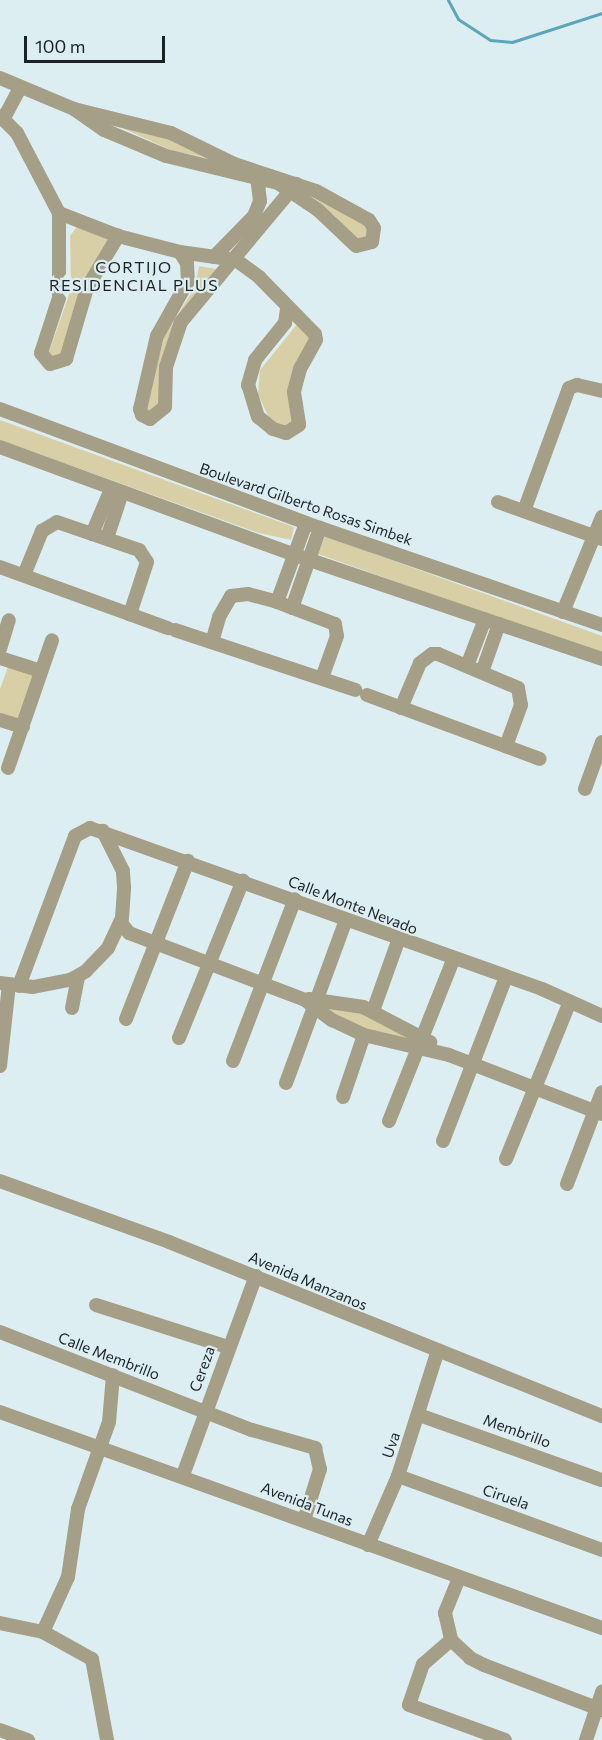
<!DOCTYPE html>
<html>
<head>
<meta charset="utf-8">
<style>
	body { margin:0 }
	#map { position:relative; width:602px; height:1740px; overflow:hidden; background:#ddeef3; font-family:Commissioner,sans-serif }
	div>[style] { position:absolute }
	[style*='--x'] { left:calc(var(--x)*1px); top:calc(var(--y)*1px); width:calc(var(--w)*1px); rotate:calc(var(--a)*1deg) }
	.green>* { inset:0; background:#d8cfa7 }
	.stream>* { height:3px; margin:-1.5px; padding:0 1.5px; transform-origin:1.5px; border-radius:1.5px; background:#5da6ba }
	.minor>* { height:14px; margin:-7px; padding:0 7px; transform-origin:7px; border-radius:7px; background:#a59f87 }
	span { translate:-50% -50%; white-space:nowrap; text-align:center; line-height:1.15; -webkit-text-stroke:4.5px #ddeef3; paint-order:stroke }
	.street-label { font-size:15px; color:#1c2224 }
	.neighbourhood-label { font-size:16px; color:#1c2224; letter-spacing:1.5px }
	.scale { position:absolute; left:24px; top:36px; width:141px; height:27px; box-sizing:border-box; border:3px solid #1c2224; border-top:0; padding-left:8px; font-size:18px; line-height:21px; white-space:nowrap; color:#1c2224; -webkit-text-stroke:4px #ddeef3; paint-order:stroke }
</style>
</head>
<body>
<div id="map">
	<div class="green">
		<i style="clip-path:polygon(98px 117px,153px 130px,213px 159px,173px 151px)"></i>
		<i style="clip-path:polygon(296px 189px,369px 227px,370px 237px,363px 243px,354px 238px,333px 214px)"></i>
		<i style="clip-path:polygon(78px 225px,110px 241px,64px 357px,54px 364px,48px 355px,71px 289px,70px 236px)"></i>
		<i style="clip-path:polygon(199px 266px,216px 269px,184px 312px,162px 403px,144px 415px,165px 335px,195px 287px)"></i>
		<i style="clip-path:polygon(298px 323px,316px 340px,299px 367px,297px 417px,285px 429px,269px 418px,258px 394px,260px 370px)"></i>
		<i style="clip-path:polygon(0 420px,294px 527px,291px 540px,259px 533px,0 440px)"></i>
		<i style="clip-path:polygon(325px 536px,602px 636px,602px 655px,318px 554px)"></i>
		<i style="clip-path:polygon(9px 664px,37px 675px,20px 722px,0 714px,0 689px)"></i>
		<i style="clip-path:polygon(321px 1007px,355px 1010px,421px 1044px,345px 1024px)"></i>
	</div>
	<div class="stream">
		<i style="--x:448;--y:0;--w:21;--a:62"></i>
		<i style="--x:458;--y:19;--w:38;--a:33"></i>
		<i style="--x:490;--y:40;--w:22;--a:5"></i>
		<i style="--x:512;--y:42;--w:95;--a:-17.9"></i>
	</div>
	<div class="minor">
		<i style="--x:0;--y:78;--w:80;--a:22.7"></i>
		<i style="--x:74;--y:109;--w:100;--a:13.9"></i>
		<i style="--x:171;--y:133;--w:70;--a:26.2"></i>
		<i style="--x:234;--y:164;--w:86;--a:18.2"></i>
		<i style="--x:316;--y:191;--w:60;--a:28.7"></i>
		<i style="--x:369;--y:220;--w:9;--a:58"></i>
		<i style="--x:374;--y:228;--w:14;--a:98"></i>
		<i style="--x:372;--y:242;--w:16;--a:166"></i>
		<i style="--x:356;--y:246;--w:52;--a:-136.5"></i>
		<i style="--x:318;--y:210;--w:48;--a:-146"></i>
		<i style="--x:278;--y:183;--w:115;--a:-166.4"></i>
		<i style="--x:166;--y:156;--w:67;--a:-157.2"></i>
		<i style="--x:104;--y:130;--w:37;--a:-145"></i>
		<i style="--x:0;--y:116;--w:24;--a:45"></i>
		<i style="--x:17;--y:133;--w:90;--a:62.3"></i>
		<i style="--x:59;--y:213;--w:63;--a:21.3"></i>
		<i style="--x:118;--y:236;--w:64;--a:14.5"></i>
		<i style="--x:180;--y:252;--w:57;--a:8.1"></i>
		<i style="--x:236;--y:260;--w:29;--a:36"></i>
		<i style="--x:259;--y:277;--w:80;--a:45.5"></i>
		<i style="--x:315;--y:334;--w:6;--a:81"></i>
		<i style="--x:316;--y:340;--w:33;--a:119"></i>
		<i style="--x:300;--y:369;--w:24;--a:105"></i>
		<i style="--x:294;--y:392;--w:33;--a:81"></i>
		<i style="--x:299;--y:425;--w:15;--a:148"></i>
		<i style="--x:286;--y:433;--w:14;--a:-163"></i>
		<i style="--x:273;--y:429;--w:19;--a:-141"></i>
		<i style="--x:258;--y:417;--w:34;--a:-107"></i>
		<i style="--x:248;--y:385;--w:26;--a:-74"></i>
		<i style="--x:255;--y:360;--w:48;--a:-51"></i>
		<i style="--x:285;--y:323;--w:14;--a:-82"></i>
		<i style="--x:4;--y:118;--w:34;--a:-62"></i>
		<i style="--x:59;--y:213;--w:85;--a:90"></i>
		<i style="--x:59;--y:298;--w:58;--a:108.1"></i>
		<i style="--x:41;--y:353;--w:14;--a:51"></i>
		<i style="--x:50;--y:364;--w:17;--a:-17"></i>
		<i style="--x:66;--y:359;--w:74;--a:-73.5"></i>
		<i style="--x:87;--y:288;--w:61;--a:-59.2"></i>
		<i style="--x:180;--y:252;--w:13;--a:58"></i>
		<i style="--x:187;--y:263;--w:18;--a:87"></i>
		<i style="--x:188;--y:281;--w:63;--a:119.4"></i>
		<i style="--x:157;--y:336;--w:75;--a:103.1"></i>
		<i style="--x:140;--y:409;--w:6;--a:72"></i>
		<i style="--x:142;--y:415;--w:9;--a:27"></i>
		<i style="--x:150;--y:419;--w:19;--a:-39"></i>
		<i style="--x:165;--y:407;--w:40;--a:-88.6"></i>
		<i style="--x:166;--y:367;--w:47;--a:-71.6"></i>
		<i style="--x:181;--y:322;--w:180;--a:-50.2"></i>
		<i style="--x:214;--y:257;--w:57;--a:-45.7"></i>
		<i style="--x:254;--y:216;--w:16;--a:-68"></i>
		<i style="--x:260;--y:201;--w:17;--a:-97"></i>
		<i style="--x:258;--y:184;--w:15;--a:-32"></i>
		<i style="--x:0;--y:409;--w:327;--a:20.4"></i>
		<i style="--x:306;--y:523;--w:313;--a:19"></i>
		<i style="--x:0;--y:447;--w:314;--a:20.1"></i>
		<i style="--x:295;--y:555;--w:324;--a:18.7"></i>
		<i style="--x:498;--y:502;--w:110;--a:19.6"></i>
		<i style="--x:524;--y:511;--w:131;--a:-69.9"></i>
		<i style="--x:569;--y:388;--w:9;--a:-21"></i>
		<i style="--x:577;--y:385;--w:26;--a:13"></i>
		<i style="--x:92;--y:534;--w:49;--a:-67.1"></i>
		<i style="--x:107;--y:538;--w:47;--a:-71.6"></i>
		<i style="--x:0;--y:567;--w:179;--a:20"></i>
		<i style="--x:24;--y:575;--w:48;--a:-67.8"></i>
		<i style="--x:42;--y:531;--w:17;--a:-31"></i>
		<i style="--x:57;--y:522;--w:87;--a:18.9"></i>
		<i style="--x:139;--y:550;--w:14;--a:56"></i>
		<i style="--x:147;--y:562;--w:55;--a:108.1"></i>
		<i style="--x:277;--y:602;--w:84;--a:-69.8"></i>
		<i style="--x:292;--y:608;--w:85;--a:-70.7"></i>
		<i style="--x:563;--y:612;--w:103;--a:-67.7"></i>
		<i style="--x:175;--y:630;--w:190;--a:18.4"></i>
		<i style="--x:212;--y:642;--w:26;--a:-74"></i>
		<i style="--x:219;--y:617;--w:24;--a:-60"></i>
		<i style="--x:231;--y:596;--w:17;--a:-7"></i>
		<i style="--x:248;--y:594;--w:30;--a:15"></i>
		<i style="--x:277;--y:602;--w:62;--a:20.8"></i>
		<i style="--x:335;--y:624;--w:12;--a:81"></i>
		<i style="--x:337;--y:636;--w:45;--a:109.7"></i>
		<i style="--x:0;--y:649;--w:30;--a:-73"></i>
		<i style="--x:0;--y:658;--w:43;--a:17.6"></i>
		<i style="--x:467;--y:666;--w:50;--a:-69"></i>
		<i style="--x:482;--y:672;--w:51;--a:-70.5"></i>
		<i style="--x:367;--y:695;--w:184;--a:20.3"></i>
		<i style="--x:401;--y:708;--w:49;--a:-67.1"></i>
		<i style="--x:420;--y:663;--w:15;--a:-37"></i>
		<i style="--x:432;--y:654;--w:6;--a:0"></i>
		<i style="--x:438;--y:654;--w:87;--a:23"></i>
		<i style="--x:518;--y:688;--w:17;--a:80"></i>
		<i style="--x:521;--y:705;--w:44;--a:110.1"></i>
		<i style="--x:0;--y:720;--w:24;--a:17"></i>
		<i style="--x:8;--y:768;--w:135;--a:-71"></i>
		<i style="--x:585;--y:789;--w:50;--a:-70.1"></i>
		<i style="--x:121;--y:923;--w:13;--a:51"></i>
		<i style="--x:129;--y:933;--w:188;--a:20.8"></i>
		<i style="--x:305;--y:1000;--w:34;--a:37"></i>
		<i style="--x:332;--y:1020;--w:35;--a:25"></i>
		<i style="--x:364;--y:1035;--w:87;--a:13.2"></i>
		<i style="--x:449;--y:1055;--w:164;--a:21.1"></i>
		<i style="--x:0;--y:983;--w:33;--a:7"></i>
		<i style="--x:33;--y:987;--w:38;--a:-11"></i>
		<i style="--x:70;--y:980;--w:18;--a:-29"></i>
		<i style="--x:86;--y:971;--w:32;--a:-46"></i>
		<i style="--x:108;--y:948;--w:33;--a:-65"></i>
		<i style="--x:122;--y:918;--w:31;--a:-86"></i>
		<i style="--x:124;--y:887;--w:16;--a:-94"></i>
		<i style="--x:123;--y:871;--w:45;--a:-116.6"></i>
		<i style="--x:19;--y:986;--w:160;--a:-69.5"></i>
		<i style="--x:75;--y:836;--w:17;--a:-28"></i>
		<i style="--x:90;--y:828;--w:480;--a:19.6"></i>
		<i style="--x:542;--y:989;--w:66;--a:24.2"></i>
		<i style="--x:309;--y:999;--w:55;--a:8.4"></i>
		<i style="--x:363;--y:1007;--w:76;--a:27.6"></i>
		<i style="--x:72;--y:1008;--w:32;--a:-79"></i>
		<i style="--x:373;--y:1011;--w:74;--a:-70.3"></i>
		<i style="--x:126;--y:1019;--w:170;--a:-68.6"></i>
		<i style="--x:179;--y:1038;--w:170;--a:-67.9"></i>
		<i style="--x:233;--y:1061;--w:173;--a:-69.1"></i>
		<i style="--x:0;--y:1066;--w:81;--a:-83.7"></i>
		<i style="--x:286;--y:1083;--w:174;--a:-69.8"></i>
		<i style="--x:343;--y:1097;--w:65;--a:-71.3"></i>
		<i style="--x:389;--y:1121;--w:173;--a:-68.3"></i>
		<i style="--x:443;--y:1141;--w:176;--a:-69"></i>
		<i style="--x:506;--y:1159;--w:170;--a:-67.9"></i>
		<i style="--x:0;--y:1181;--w:180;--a:19.8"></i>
		<i style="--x:169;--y:1242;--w:467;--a:21.9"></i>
		<i style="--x:567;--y:1184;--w:98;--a:-69.2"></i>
		<i style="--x:96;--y:1305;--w:139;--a:17.7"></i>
		<i style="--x:0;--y:1332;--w:270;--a:21.3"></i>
		<i style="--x:252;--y:1430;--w:66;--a:15.9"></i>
		<i style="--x:315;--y:1448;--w:22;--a:77"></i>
		<i style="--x:320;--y:1469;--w:53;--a:107.4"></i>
		<i style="--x:0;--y:1412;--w:640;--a:19.74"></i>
		<i style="--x:419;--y:1415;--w:194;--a:19.6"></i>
		<i style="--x:183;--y:1475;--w:212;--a:-69.9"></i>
		<i style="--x:398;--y:1476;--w:217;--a:19.9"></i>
		<i style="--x:368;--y:1545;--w:75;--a:-66.5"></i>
		<i style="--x:398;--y:1476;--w:129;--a:-72.4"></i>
		<i style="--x:459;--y:1578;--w:38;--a:112"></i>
		<i style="--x:445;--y:1613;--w:28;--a:77"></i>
		<i style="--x:451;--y:1640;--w:37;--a:139"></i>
		<i style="--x:423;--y:1664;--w:43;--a:108.9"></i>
		<i style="--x:409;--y:1705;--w:102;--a:20"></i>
		<i style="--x:0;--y:1623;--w:44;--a:11.8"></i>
		<i style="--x:43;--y:1632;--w:60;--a:-65.6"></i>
		<i style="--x:68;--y:1577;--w:69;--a:-81.6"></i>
		<i style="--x:78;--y:1509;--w:92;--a:-70.4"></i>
		<i style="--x:109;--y:1422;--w:47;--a:-85.1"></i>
		<i style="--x:43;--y:1632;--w:56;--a:28.9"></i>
		<i style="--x:92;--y:1659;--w:82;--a:79.5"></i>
		<i style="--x:451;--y:1640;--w:26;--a:43"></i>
		<i style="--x:470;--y:1658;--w:16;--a:27"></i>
		<i style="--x:484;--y:1665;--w:126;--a:20.9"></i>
		<i style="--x:0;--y:1730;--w:30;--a:20"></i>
		<i style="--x:586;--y:1740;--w:51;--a:-71.6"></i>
	</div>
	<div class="street-label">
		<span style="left:306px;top:504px;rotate:19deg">Boulevard Gilberto Rosas Simbek</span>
		<span style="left:353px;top:905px;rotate:21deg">Calle Monte Nevado</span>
		<span style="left:308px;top:1281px;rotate:23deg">Avenida Manzanos</span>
		<span style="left:109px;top:1356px;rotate:21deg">Calle Membrillo</span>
		<span style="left:202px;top:1369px;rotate:-70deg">Cereza</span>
		<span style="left:517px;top:1431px;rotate:20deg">Membrillo</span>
		<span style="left:391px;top:1445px;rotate:-71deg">Uva</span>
		<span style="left:506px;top:1497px;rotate:19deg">Ciruela</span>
		<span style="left:307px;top:1504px;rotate:21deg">Avenida Tunas</span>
	</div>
	<div class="neighbourhood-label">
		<span style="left:134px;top:276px">CORTIJO<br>RESIDENCIAL PLUS</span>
	</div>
	<div class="scale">100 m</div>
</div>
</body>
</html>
